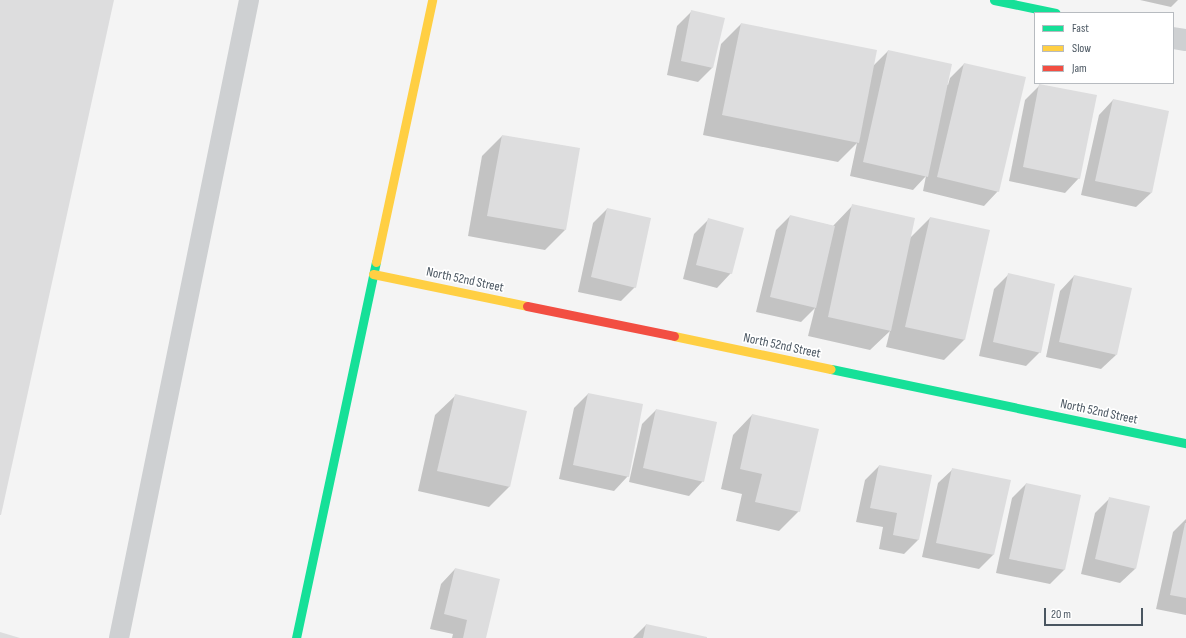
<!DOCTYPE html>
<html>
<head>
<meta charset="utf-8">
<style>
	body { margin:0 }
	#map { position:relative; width:1186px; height:638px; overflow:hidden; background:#f4f4f4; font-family:"Sofia Sans Condensed",sans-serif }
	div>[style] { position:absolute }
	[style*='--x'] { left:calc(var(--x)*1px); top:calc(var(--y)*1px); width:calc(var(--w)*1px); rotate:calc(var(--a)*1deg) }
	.shadow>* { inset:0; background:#0003 }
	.building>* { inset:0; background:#ddddde }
	.lane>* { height:20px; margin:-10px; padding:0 10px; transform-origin:10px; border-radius:10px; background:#ced0d2 }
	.street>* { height:22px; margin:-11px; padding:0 11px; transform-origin:11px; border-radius:11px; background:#ced0d2 }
	.fast>* { height:9px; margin:-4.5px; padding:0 4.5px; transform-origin:4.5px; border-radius:4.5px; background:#16e098 }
	.slow>* { height:9px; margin:-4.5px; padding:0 4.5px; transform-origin:4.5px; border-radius:4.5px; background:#ffcf43 }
	.jam>* { height:9px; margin:-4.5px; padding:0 4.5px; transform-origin:4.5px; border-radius:4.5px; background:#f24e42 }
	span { translate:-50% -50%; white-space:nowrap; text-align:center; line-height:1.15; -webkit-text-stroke:3.5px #fff; paint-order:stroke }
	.street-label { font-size:13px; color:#4a5661 }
	.legend { position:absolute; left:1034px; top:12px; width:140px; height:72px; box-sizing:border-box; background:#fff; border:1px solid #b7bbc0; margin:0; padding:5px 7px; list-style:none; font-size:12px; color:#4a5661 }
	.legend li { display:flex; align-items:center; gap:8px; height:20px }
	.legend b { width:20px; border:1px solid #b7bbc0 }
	.scale { position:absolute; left:1044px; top:608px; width:99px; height:18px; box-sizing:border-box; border:2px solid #4a5661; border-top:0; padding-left:5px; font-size:12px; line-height:14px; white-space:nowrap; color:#4a5661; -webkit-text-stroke:3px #fff; paint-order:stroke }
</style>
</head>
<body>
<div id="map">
	<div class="shadow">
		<i style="clip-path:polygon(1140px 0,1178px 0,1171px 7px)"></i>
		<i style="clip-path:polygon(692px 11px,712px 68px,698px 82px,667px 75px,677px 26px)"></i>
		<i style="clip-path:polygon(741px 24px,873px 66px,888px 51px,948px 85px,950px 78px,964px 64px,998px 191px,984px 206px,923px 191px,926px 176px,913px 190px,850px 176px,857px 143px,838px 162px,703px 135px,721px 44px)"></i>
		<i style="clip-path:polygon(1040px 85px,1079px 178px,1065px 193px,1009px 181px,1025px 100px)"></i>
		<i style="clip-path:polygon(1113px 100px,1151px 193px,1136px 207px,1081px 195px,1099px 115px)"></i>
		<i style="clip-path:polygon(502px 136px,565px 230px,545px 250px,468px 236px,482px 156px)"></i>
		<i style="clip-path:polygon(853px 205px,910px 238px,930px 218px,989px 231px,964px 340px,944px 360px,886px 347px,890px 331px,870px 350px,808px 336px,815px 308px,801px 322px,756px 312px,776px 230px,790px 216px,833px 226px)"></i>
		<i style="clip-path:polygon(607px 209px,635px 287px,621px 301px,578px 292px,593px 223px)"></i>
		<i style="clip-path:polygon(708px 220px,731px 273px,717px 288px,683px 279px,694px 234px)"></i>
		<i style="clip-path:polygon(1009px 274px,1040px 352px,1026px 366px,979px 356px,994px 289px)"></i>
		<i style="clip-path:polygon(1074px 276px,1116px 355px,1101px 369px,1046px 357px,1060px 291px)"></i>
		<i style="clip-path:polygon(588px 394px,628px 476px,614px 491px,559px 479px,574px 408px)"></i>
		<i style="clip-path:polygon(455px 396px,526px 412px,509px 487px,489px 507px,418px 491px,435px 415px)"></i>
		<i style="clip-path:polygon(656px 410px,703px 481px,689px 496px,629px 482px,642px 424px)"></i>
		<i style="clip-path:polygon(752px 415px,799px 511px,779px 531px,736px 521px,742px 494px,721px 489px,733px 435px)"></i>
		<i style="clip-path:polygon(879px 466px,930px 476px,918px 540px,904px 554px,879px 549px,883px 527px,856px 522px,865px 480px)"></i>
		<i style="clip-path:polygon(953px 469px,1010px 481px,993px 555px,979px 569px,922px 557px,938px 483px)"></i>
		<i style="clip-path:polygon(1026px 484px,1080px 496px,1064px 570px,1050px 584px,996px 573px,1012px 498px)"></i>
		<i style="clip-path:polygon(1110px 498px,1135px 569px,1120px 583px,1081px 574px,1095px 513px)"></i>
		<i style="clip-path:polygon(1186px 519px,1186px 615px,1156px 609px,1173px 532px)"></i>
		<i style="clip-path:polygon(455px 569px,485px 638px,452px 638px,453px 634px,430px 629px,441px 584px)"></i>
		<i style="clip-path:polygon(646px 625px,705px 638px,633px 638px)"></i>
	</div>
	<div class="building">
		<i style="clip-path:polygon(0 0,114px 0,1px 515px,0 515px)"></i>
		<i style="clip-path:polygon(691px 10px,725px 18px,713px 68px,681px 61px)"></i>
		<i style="clip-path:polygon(741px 23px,877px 50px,859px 143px,722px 115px)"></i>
		<i style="clip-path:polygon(888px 50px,952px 64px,928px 177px,863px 162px)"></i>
		<i style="clip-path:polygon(964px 63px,1026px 77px,999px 192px,937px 177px)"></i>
		<i style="clip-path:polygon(1039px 84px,1097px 95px,1080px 179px,1023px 167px)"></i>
		<i style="clip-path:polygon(1113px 99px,1169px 111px,1152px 193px,1095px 181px)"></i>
		<i style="clip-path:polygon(502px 135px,580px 148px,566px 230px,487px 216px)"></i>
		<i style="clip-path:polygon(852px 204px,915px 218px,891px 331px,828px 317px)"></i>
		<i style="clip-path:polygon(607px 208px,651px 218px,636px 288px,591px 277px)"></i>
		<i style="clip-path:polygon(790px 215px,835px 226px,816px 308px,770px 297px)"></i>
		<i style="clip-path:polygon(930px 217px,990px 230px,965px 340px,905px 327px)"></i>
		<i style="clip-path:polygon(708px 218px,744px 228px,732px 274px,696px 265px)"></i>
		<i style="clip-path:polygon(1008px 273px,1055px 284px,1041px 353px,993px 342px)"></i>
		<i style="clip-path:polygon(1074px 275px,1132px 288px,1117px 355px,1059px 342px)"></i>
		<i style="clip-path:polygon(588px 393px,643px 404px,629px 477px,573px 465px)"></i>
		<i style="clip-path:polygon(455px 394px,527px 411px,510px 487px,437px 471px)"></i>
		<i style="clip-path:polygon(656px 409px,717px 422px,704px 482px,643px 468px)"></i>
		<i style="clip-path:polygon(752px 414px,819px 429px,800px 512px,755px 502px,762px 474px,740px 469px)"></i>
		<i style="clip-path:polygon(879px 465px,932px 475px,919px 540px,893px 535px,897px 513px,870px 508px)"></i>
		<i style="clip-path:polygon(952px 468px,1011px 480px,994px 555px,936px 543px)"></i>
		<i style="clip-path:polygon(1026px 483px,1081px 495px,1065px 570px,1009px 559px)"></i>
		<i style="clip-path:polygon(1109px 497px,1150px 506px,1136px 569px,1095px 559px)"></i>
		<i style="clip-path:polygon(1185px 523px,1186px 523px,1186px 598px,1170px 595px)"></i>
		<i style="clip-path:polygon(455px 568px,500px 579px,486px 638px,463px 638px,467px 620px,444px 614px)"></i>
		<i style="clip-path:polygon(646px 624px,707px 637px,707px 638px,643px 638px)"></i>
		<i style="clip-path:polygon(0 632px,20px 638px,0 638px)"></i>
	</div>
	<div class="lane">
		<i style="--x:119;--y:638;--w:651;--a:-78.48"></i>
	</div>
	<div class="street">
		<i style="--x:1173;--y:38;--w:13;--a:9"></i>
	</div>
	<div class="fast">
		<i style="--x:994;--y:0;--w:63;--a:11.8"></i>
		<i style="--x:831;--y:369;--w:363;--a:11.8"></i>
		<i style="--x:296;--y:638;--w:384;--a:-78"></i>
	</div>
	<div class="slow">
		<i style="--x:376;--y:262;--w:268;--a:-77.9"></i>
		<i style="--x:373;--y:274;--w:157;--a:11.7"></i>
		<i style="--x:674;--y:336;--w:160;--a:11.9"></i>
	</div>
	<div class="jam">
		<i style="--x:527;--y:306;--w:150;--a:11.5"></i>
	</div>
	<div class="street-label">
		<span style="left:465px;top:280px;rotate:12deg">North 52nd Street</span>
		<span style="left:782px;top:346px;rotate:12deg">North 52nd Street</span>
		<span style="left:1099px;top:412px;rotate:12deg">North 52nd Street</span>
	</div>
	<ul class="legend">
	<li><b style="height:5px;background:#16e098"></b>Fast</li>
	<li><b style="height:5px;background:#ffcf43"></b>Slow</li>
	<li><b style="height:5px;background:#f24e42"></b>Jam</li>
	</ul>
	<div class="scale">20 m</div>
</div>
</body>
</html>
